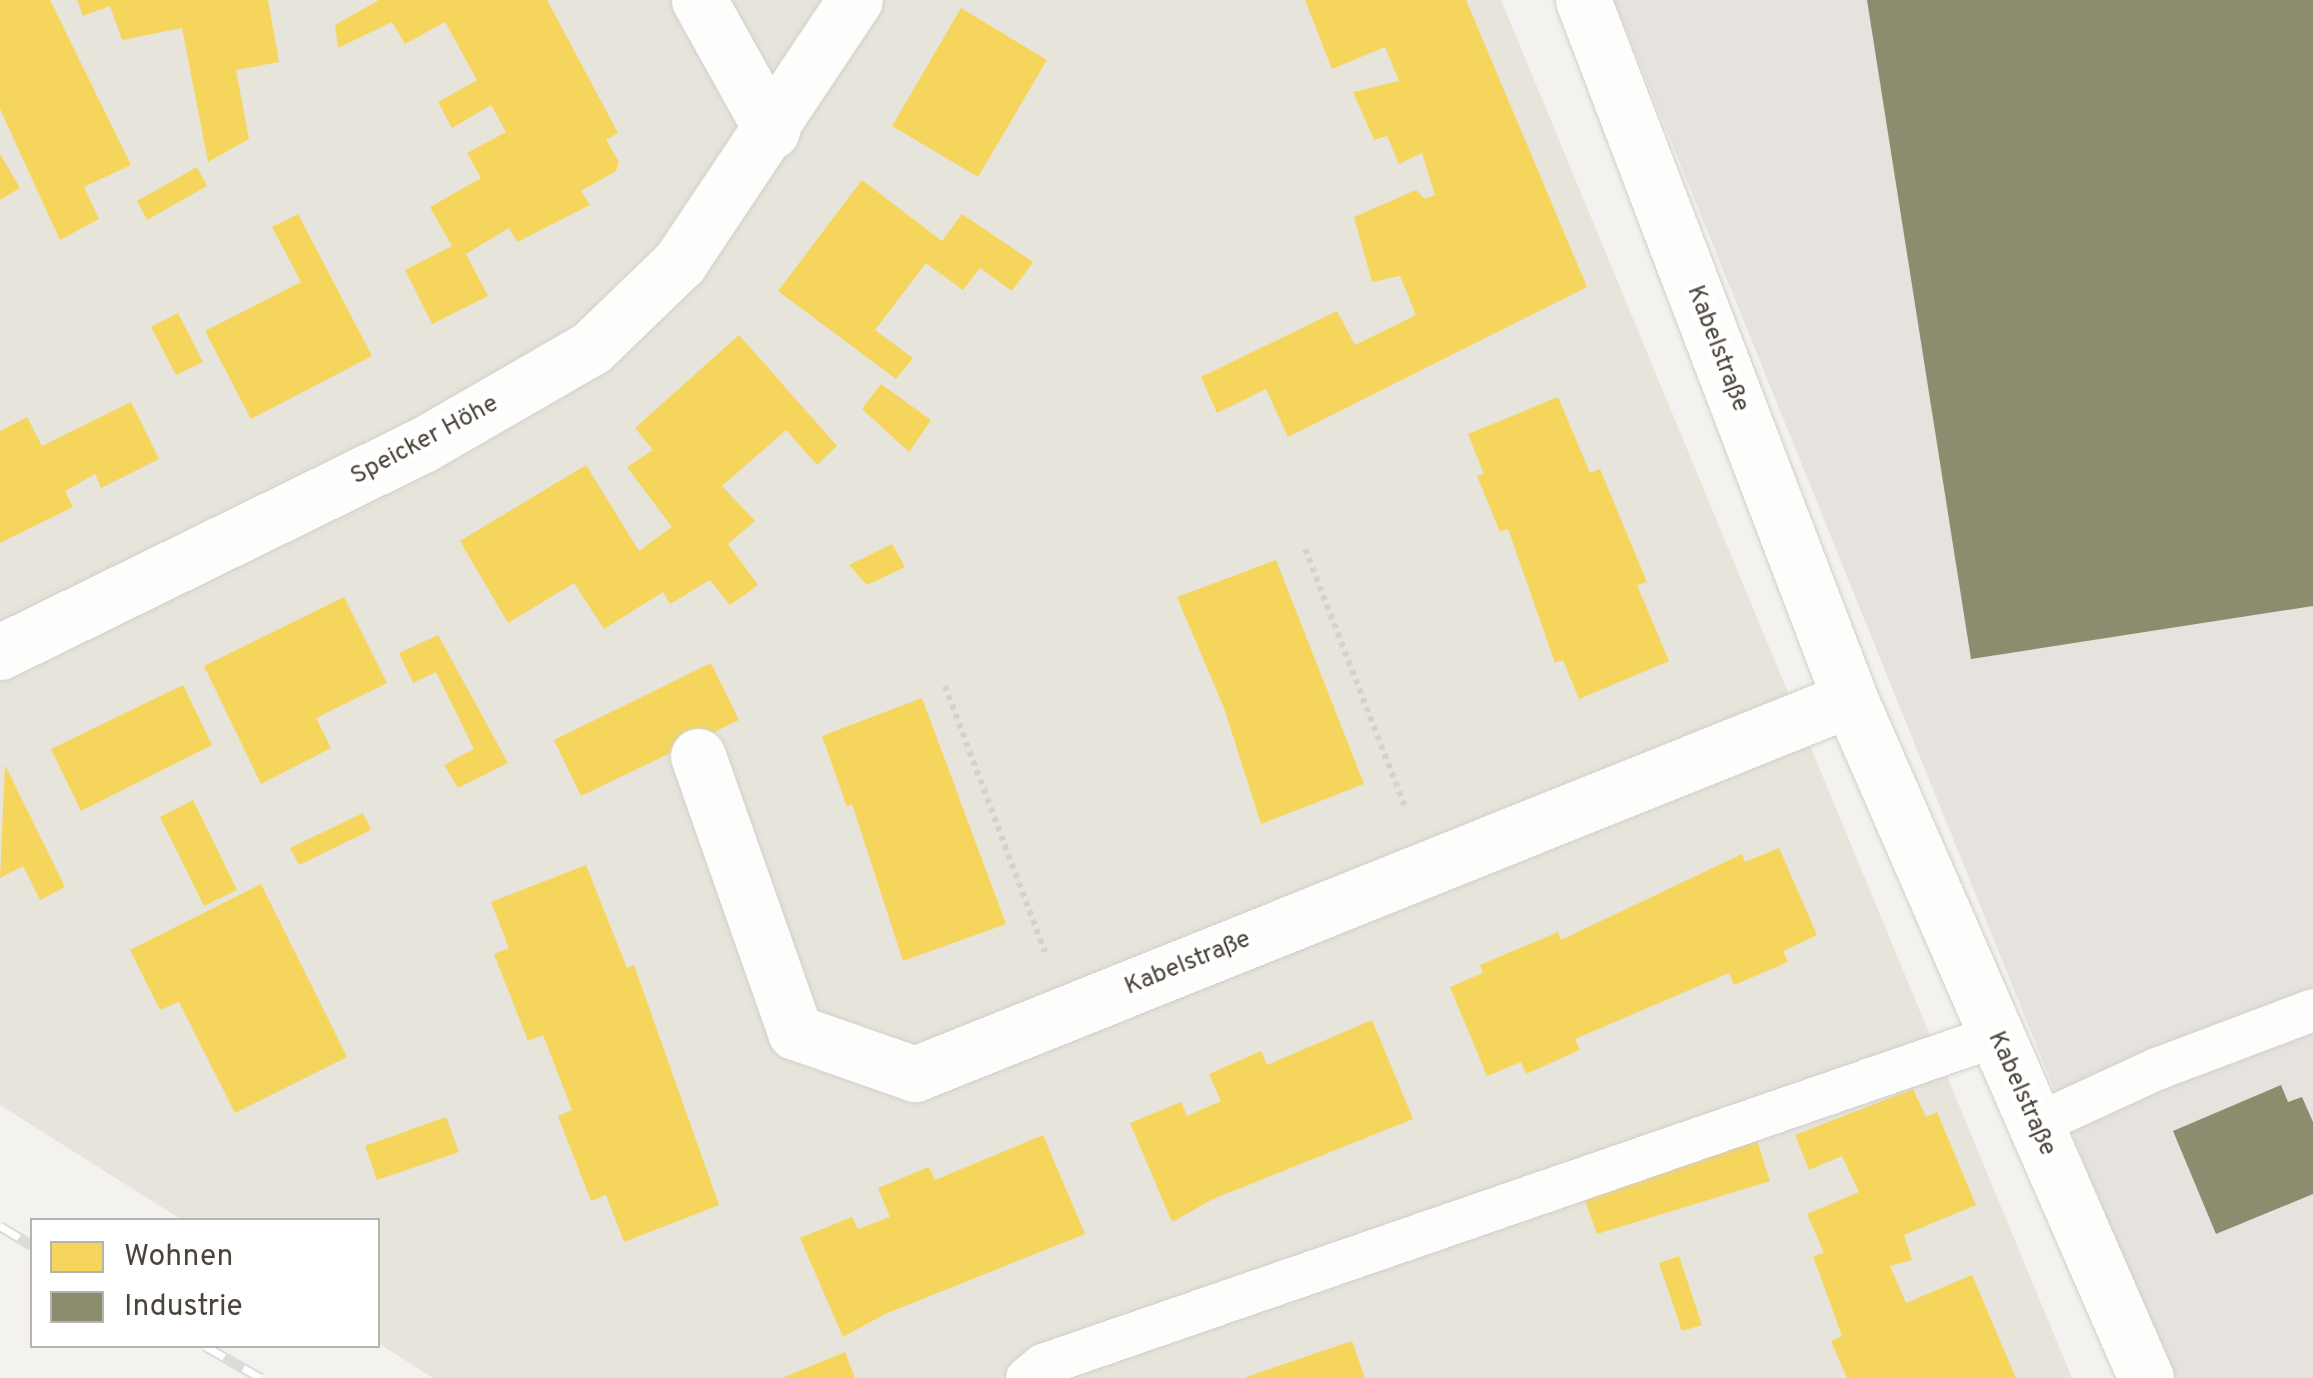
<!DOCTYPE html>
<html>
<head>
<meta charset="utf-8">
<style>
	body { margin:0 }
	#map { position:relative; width:2313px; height:1378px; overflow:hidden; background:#f4f2ee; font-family:Overpass,sans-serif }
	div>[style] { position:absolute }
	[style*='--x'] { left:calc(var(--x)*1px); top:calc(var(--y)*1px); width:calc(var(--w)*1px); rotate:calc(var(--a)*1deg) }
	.residential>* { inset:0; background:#e7e4dc }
	.industrial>* { inset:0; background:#e6e2de }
	.homes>* { inset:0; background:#f6d55c }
	.industry>* { inset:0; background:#8c8c6e }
	.path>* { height:6px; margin-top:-3px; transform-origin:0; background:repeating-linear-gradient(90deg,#d3d2cc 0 5px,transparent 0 10px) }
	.roads { filter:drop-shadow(0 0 2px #d2d0cb) drop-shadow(0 0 2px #d2d0cb) }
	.lane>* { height:42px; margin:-21px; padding:0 21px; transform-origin:21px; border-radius:21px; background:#fdfdfc }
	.street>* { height:55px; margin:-27.5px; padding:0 27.5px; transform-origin:27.5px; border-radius:27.5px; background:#fdfdfc }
	.rail>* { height:11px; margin-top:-5.5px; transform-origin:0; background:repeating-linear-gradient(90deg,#fff 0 22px,#dbdbda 0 44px); box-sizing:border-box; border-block:2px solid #dbdbda }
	span { translate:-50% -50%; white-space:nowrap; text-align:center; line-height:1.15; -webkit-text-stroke:10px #fff; paint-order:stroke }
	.street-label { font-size:25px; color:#4b4439 }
	.legend { position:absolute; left:30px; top:1218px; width:350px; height:130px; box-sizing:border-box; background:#fff; border:2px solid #b7b4b0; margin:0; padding:12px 18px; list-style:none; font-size:30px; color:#4b4439 }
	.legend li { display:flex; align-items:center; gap:20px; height:50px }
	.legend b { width:50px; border:2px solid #b7b4b0 }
</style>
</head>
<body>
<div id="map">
	<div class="residential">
		<i style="clip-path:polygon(0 0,1501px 0,2072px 1378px,433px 1378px,378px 1343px,378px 1220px,182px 1220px,0 1105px)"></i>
	</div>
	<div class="industrial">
		<i style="clip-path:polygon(1614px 0,2313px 0,2313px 1378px,2171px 1378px)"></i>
	</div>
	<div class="homes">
		<i style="clip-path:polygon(0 0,50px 0,131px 165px,84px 187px,99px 219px,60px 240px,0 109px)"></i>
		<i style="clip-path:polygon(77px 0,268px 0,279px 62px,236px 70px,249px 139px,208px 162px,182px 28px,122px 40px,110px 6px,83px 16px)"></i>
		<i style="clip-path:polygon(379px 0,547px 0,618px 133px,606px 140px,619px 162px,616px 171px,581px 191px,590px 205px,517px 242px,509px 228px,466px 254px,488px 296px,432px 324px,405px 270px,452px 246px,430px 207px,481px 178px,467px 153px,506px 132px,491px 105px,452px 128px,438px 102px,477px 80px,445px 22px,405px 44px,392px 22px,338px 48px,335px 25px)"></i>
		<i style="clip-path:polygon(1305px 0,1466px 0,1587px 287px,1288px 437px,1266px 389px,1217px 413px,1201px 377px,1337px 311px,1355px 345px,1416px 315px,1400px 276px,1372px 282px,1354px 217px,1416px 190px,1425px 199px,1435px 195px,1422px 153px,1399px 164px,1387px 136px,1374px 140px,1353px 92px,1399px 81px,1385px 47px,1332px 69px)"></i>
		<i style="clip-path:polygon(961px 8px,1047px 60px,978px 177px,892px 126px)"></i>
		<i style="clip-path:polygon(0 154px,20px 188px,0 200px)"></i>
		<i style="clip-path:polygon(197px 167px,207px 186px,147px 220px,137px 201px)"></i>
		<i style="clip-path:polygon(862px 180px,942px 241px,962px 214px,1033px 262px,1012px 291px,980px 268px,963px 290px,926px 263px,875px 330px,913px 358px,896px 379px,778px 291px)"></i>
		<i style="clip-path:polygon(298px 214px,372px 356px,251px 419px,205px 331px,301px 282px,272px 227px)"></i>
		<i style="clip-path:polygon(178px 313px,203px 362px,176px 375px,151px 327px)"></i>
		<i style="clip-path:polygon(739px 335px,837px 446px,817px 465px,786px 430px,722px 486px,755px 521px,728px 544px,758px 585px,730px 605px,710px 580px,670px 604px,663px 592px,604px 629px,574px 583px,508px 623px,460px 541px,586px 465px,639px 551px,672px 527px,627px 467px,653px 450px,635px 428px)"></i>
		<i style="clip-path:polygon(881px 384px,931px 420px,909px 452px,862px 409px)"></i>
		<i style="clip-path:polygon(1558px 397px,1590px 473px,1600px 469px,1647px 582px,1637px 585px,1669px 661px,1579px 699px,1563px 660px,1555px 663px,1508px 529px,1500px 532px,1477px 476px,1484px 474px,1468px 434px)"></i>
		<i style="clip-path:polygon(131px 402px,159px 459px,101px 488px,95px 474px,65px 491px,73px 507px,0 543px,0 431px,27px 417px,42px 446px)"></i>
		<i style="clip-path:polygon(892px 544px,905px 567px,867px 585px,849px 565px)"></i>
		<i style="clip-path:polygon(1276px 560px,1364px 784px,1261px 824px,1224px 708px,1177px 597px)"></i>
		<i style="clip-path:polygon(344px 597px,387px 683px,316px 718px,331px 748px,261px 784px,204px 666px)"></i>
		<i style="clip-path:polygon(438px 635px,508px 763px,458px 788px,444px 765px,474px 749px,436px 672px,413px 683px,399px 653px)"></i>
		<i style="clip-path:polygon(711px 663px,739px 720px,581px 796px,554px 740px)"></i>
		<i style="clip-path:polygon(183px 685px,212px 745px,81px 811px,51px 749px)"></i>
		<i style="clip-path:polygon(922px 698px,1006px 924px,903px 961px,852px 804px,847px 807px,822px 736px)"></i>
		<i style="clip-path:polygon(5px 765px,65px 887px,40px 900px,23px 866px,0 878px)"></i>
		<i style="clip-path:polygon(193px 800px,237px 890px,204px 906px,160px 817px)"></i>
		<i style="clip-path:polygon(363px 813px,371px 830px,299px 865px,290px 848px)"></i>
		<i style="clip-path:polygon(1779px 848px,1817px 935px,1783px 951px,1788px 962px,1734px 985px,1729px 973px,1575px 1039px,1580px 1050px,1526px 1074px,1521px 1062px,1487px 1076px,1450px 987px,1483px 973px,1480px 965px,1558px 932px,1561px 940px,1742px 854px,1745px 862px)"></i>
		<i style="clip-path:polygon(586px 865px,627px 968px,634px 965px,719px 1205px,624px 1242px,606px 1195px,591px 1201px,558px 1116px,572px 1110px,543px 1035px,528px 1041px,494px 954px,509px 948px,491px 902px)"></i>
		<i style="clip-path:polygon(261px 884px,347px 1057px,235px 1113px,179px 1002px,160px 1010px,130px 950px)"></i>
		<i style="clip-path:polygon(1372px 1020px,1413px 1119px,1213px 1199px,1172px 1222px,1130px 1123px,1181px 1102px,1187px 1116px,1221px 1101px,1209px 1074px,1261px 1051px,1267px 1065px)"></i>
		<i style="clip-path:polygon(1913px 1089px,1926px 1117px,1937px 1112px,1976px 1205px,1904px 1235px,1912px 1260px,1890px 1266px,1906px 1303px,1972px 1275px,2016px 1378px,1847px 1378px,1831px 1341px,1842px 1336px,1813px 1256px,1824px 1253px,1807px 1214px,1859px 1192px,1842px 1156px,1809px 1170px,1795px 1135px)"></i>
		<i style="clip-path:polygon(446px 1117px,459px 1152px,377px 1180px,365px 1146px)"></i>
		<i style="clip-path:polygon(1043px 1135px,1085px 1234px,885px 1314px,843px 1337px,800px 1238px,852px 1217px,858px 1229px,890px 1217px,878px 1188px,929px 1167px,935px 1180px)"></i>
		<i style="clip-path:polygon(1757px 1140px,1770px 1181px,1597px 1234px,1584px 1198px)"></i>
		<i style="clip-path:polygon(1679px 1256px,1702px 1325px,1682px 1331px,1659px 1263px)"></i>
		<i style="clip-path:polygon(1352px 1341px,1365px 1378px,1247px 1378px,1246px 1377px)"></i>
		<i style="clip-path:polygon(845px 1352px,855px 1378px,782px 1378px)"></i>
	</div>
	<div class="industry">
		<i style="clip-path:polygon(1867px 0,2313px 0,2313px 606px,1971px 659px)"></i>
		<i style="clip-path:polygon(2281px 1085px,2288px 1102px,2302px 1097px,2313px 1122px,2313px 1194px,2216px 1234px,2173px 1131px)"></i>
	</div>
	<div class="path">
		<i style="--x:1305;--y:549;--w:279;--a:68.8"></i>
		<i style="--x:945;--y:686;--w:284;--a:69.4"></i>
	</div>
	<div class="roads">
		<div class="lane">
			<i style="--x:2035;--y:1125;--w:134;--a:-24.7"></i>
			<i style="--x:2157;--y:1069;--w:167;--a:-20.7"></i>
			<i style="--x:1027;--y:1378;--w:21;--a:-39"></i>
			<i style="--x:1043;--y:1365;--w:1008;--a:-19.05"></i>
		</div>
		<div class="street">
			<i style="--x:699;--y:0;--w:150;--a:60.9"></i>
			<i style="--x:1583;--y:0;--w:748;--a:69.09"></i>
			<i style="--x:1850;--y:699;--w:741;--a:66.45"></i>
			<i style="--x:0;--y:652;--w:469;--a:-26.1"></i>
			<i style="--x:421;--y:446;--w:196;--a:-30"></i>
			<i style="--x:591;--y:348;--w:124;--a:-44"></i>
			<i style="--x:680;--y:262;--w:315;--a:-56.3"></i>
			<i style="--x:698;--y:756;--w:293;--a:70.6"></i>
			<i style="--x:795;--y:1032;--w:127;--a:19.3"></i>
			<i style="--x:915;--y:1074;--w:1007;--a:-21.85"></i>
		</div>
	</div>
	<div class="rail">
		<i style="--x:0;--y:1226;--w:37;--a:31"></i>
		<i style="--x:205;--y:1346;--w:64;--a:29.7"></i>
	</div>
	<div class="street-label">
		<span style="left:1717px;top:349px;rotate:69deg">Kabelstraße</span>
		<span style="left:425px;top:441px;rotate:-28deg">Speicker Höhe</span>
		<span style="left:1188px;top:964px;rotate:-22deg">Kabelstraße</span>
		<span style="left:2021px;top:1094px;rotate:66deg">Kabelstraße</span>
	</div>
	<ul class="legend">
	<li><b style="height:28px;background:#f6d55c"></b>Wohnen</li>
	<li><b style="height:28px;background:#8c8c6e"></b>Industrie</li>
	</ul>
</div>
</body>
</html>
